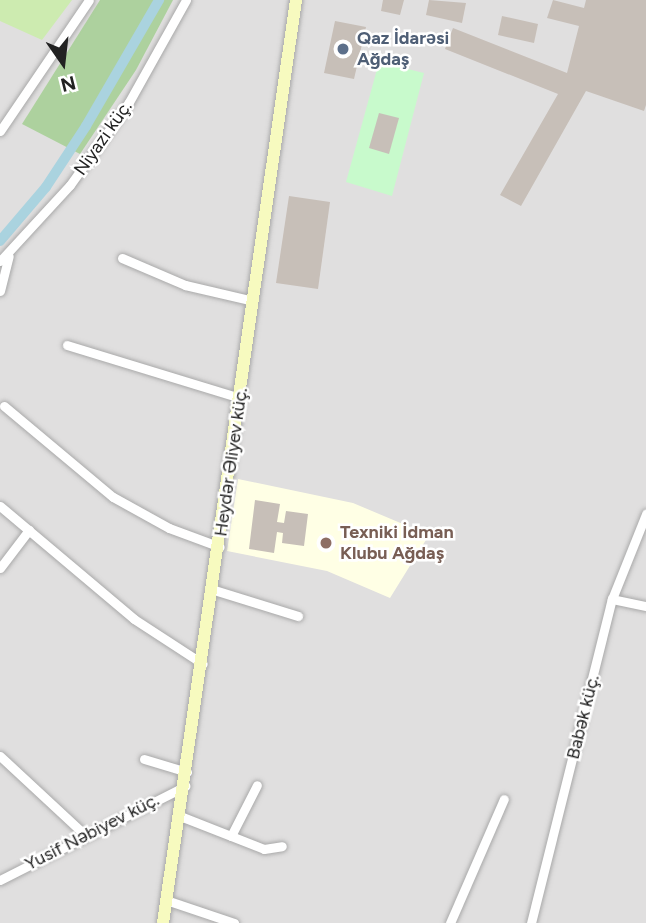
<!DOCTYPE html>
<html>
<head>
<meta charset="utf-8">
<style>
	body { margin:0 }
	#map { position:relative; width:646px; height:923px; overflow:hidden; background:#f2efe9; font-family:Figtree,sans-serif }
	div>[style] { position:absolute }
	[style*='--x'] { left:calc(var(--x)*1px); top:calc(var(--y)*1px); width:calc(var(--w)*1px); rotate:calc(var(--a)*1deg) }
	.residential>* { inset:0; background:#e0dfdf }
	.education>* { inset:0; background:#ffffe5 }
	.grass>* { inset:0; background:#cdebb0 }
	.forest>* { inset:0; background:#add19e }
	.park>* { inset:0; background:#c8facc }
	.canal>* { height:10px; margin:-5px; padding:0 5px; transform-origin:5px; border-radius:5px; background:#aad3df }
	.building>* { inset:0; background:#c7bfb8 }
	.roads { filter:drop-shadow(0 0 2px #a9a9a9) drop-shadow(0 0 2px #a9a9a9) }
	.minor>* { height:9px; margin:-4.5px; padding:0 4.5px; transform-origin:4.5px; border-radius:4.5px; background:#fff }
	.secondary>* { height:12px; margin:-6px; padding:0 6px; transform-origin:6px; border-radius:6px; background:#f7fabf }
	.dots>* { width:19px; height:19px; translate:-50% -50%; box-sizing:border-box; border:4px solid #fff; border-radius:50% }
	span { translate:-50% -50%; white-space:nowrap; text-align:center; line-height:1.15; -webkit-text-stroke:5px #fff; paint-order:stroke }
	.service-label { font-size:18px; color:#4e5e75; font-weight:700 }
	.left { translate:0 -50%; text-align:left }
	.street-label { font-size:18px; color:#222 }
	.education-label { font-size:18px; color:#785e54; font-weight:700 }
	.north { position:absolute; left:28px; top:28px; width:70px; height:70px; -webkit-text-stroke:5px #fff; paint-order:stroke; rotate:166deg; font-size:19px; font-weight:700; line-height:28px; text-align:center; color:#222 }
	.north::after { content:''; display:block; margin:auto; width:24px; height:32px; background:#222; clip-path:polygon(50% 0,100% 100%,50% 72%,0 100%) }
</style>
</head>
<body>
<div id="map">
	<div class="residential">
		<i style="clip-path:polygon(0 0,646px 0,646px 923px,0 923px)"></i>
	</div>
	<div class="education">
		<i style="clip-path:polygon(238px 479px,353px 503px,429px 535px,390px 598px,327px 571px,227px 551px)"></i>
	</div>
	<div class="grass">
		<i style="clip-path:polygon(0 0,72px 0,42px 40px,0 21px)"></i>
	</div>
	<div class="forest">
		<i style="clip-path:polygon(100px 0,173px 0,136px 70px,80px 154px,22px 124px)"></i>
	</div>
	<div class="park">
		<i style="clip-path:polygon(379px 62px,424px 73px,392px 196px,346px 182px)"></i>
	</div>
	<div class="canal">
		<i style="--x:0;--y:241;--w:71;--a:-49.6"></i>
		<i style="--x:46;--y:187;--w:73;--a:-56.7"></i>
		<i style="--x:86;--y:126;--w:146;--a:-59.9"></i>
	</div>
	<div class="building">
		<i style="clip-path:polygon(383px 0,404px 0,400px 15px,381px 11px)"></i>
		<i style="clip-path:polygon(429px 0,466px 3px,462px 23px,426px 15px)"></i>
		<i style="clip-path:polygon(553px 0,584px 8px,586px 0,646px 0,646px 105px,644px 111px,586px 91px,521px 206px,500px 195px,558px 94px,445px 49px,453px 28px,567px 73px,579px 26px,547px 18px)"></i>
		<i style="clip-path:polygon(502px 16px,538px 24px,534px 43px,498px 35px)"></i>
		<i style="clip-path:polygon(335px 21px,366px 27px,354px 79px,324px 73px)"></i>
		<i style="clip-path:polygon(379px 113px,399px 118px,389px 154px,369px 148px)"></i>
		<i style="clip-path:polygon(289px 196px,330px 202px,318px 289px,276px 283px)"></i>
		<i style="clip-path:polygon(255px 500px,280px 504px,277px 522px,284px 523px,286px 511px,308px 514px,304px 546px,282px 543px,283px 533px,277px 532px,274px 553px,249px 549px)"></i>
	</div>
	<div class="roads">
		<div class="minor">
			<i style="--x:0;--y:131;--w:158;--a:-55.8"></i>
			<i style="--x:122;--y:258;--w:69;--a:23.2"></i>
			<i style="--x:185;--y:285;--w:70;--a:13.2"></i>
			<i style="--x:0;--y:261;--w:103;--a:-47.4"></i>
			<i style="--x:70;--y:185;--w:102;--a:-54.6"></i>
			<i style="--x:129;--y:102;--w:117;--a:-60.8"></i>
			<i style="--x:0;--y:291;--w:36;--a:-76"></i>
			<i style="--x:67;--y:345;--w:181;--a:17"></i>
			<i style="--x:4;--y:406;--w:142;--a:39.9"></i>
			<i style="--x:113;--y:497;--w:64;--a:29"></i>
			<i style="--x:169;--y:528;--w:54;--a:20.4"></i>
			<i style="--x:0;--y:506;--w:175;--a:40.1"></i>
			<i style="--x:134;--y:619;--w:82;--a:33.1"></i>
			<i style="--x:0;--y:568;--w:48;--a:-52.7"></i>
			<i style="--x:214;--y:590;--w:88;--a:17.2"></i>
			<i style="--x:612;--y:599;--w:35;--a:12"></i>
			<i style="--x:0;--y:756;--w:115;--a:42.9"></i>
			<i style="--x:144;--y:759;--w:45;--a:16.8"></i>
			<i style="--x:180;--y:816;--w:90;--a:21.4"></i>
			<i style="--x:264;--y:849;--w:18;--a:-9"></i>
			<i style="--x:231;--y:836;--w:57;--a:-63"></i>
			<i style="--x:0;--y:880;--w:208;--a:-26.9"></i>
			<i style="--x:166;--y:900;--w:72;--a:18.7"></i>
			<i style="--x:450;--y:923;--w:135;--a:-66.5"></i>
			<i style="--x:531;--y:923;--w:334;--a:-76"></i>
			<i style="--x:612;--y:599;--w:92;--a:-68.2"></i>
		</div>
		<div class="secondary">
			<i style="--x:163;--y:923;--w:933;--a:-81.8"></i>
		</div>
	</div>
	<div class="dots">
		<i style="left:343px;top:49px;background:#5c6f8a"></i>
		<i style="left:326px;top:543px;background:#8d6e63"></i>
	</div>
	<div class="service-label">
		<span class="left" style="left:357px;top:49px">Qaz İdarəsi<br>Ağdaş</span>
	</div>
	<div class="street-label">
		<span style="left:103px;top:138px;rotate:-55deg">Niyazi küç.</span>
		<span style="left:231px;top:462px;rotate:-82deg">Heydər Əliyev küç.</span>
		<span style="left:583px;top:717px;rotate:-76deg">Babək küç.</span>
		<span style="left:92px;top:832px;rotate:-27deg">Yusif Nəbiyev küç.</span>
	</div>
	<div class="education-label">
		<span class="left" style="left:340px;top:543px">Texniki İdman<br>Klubu Ağdaş</span>
	</div>
	<div class="north">N</div>
</div>
</body>
</html>
